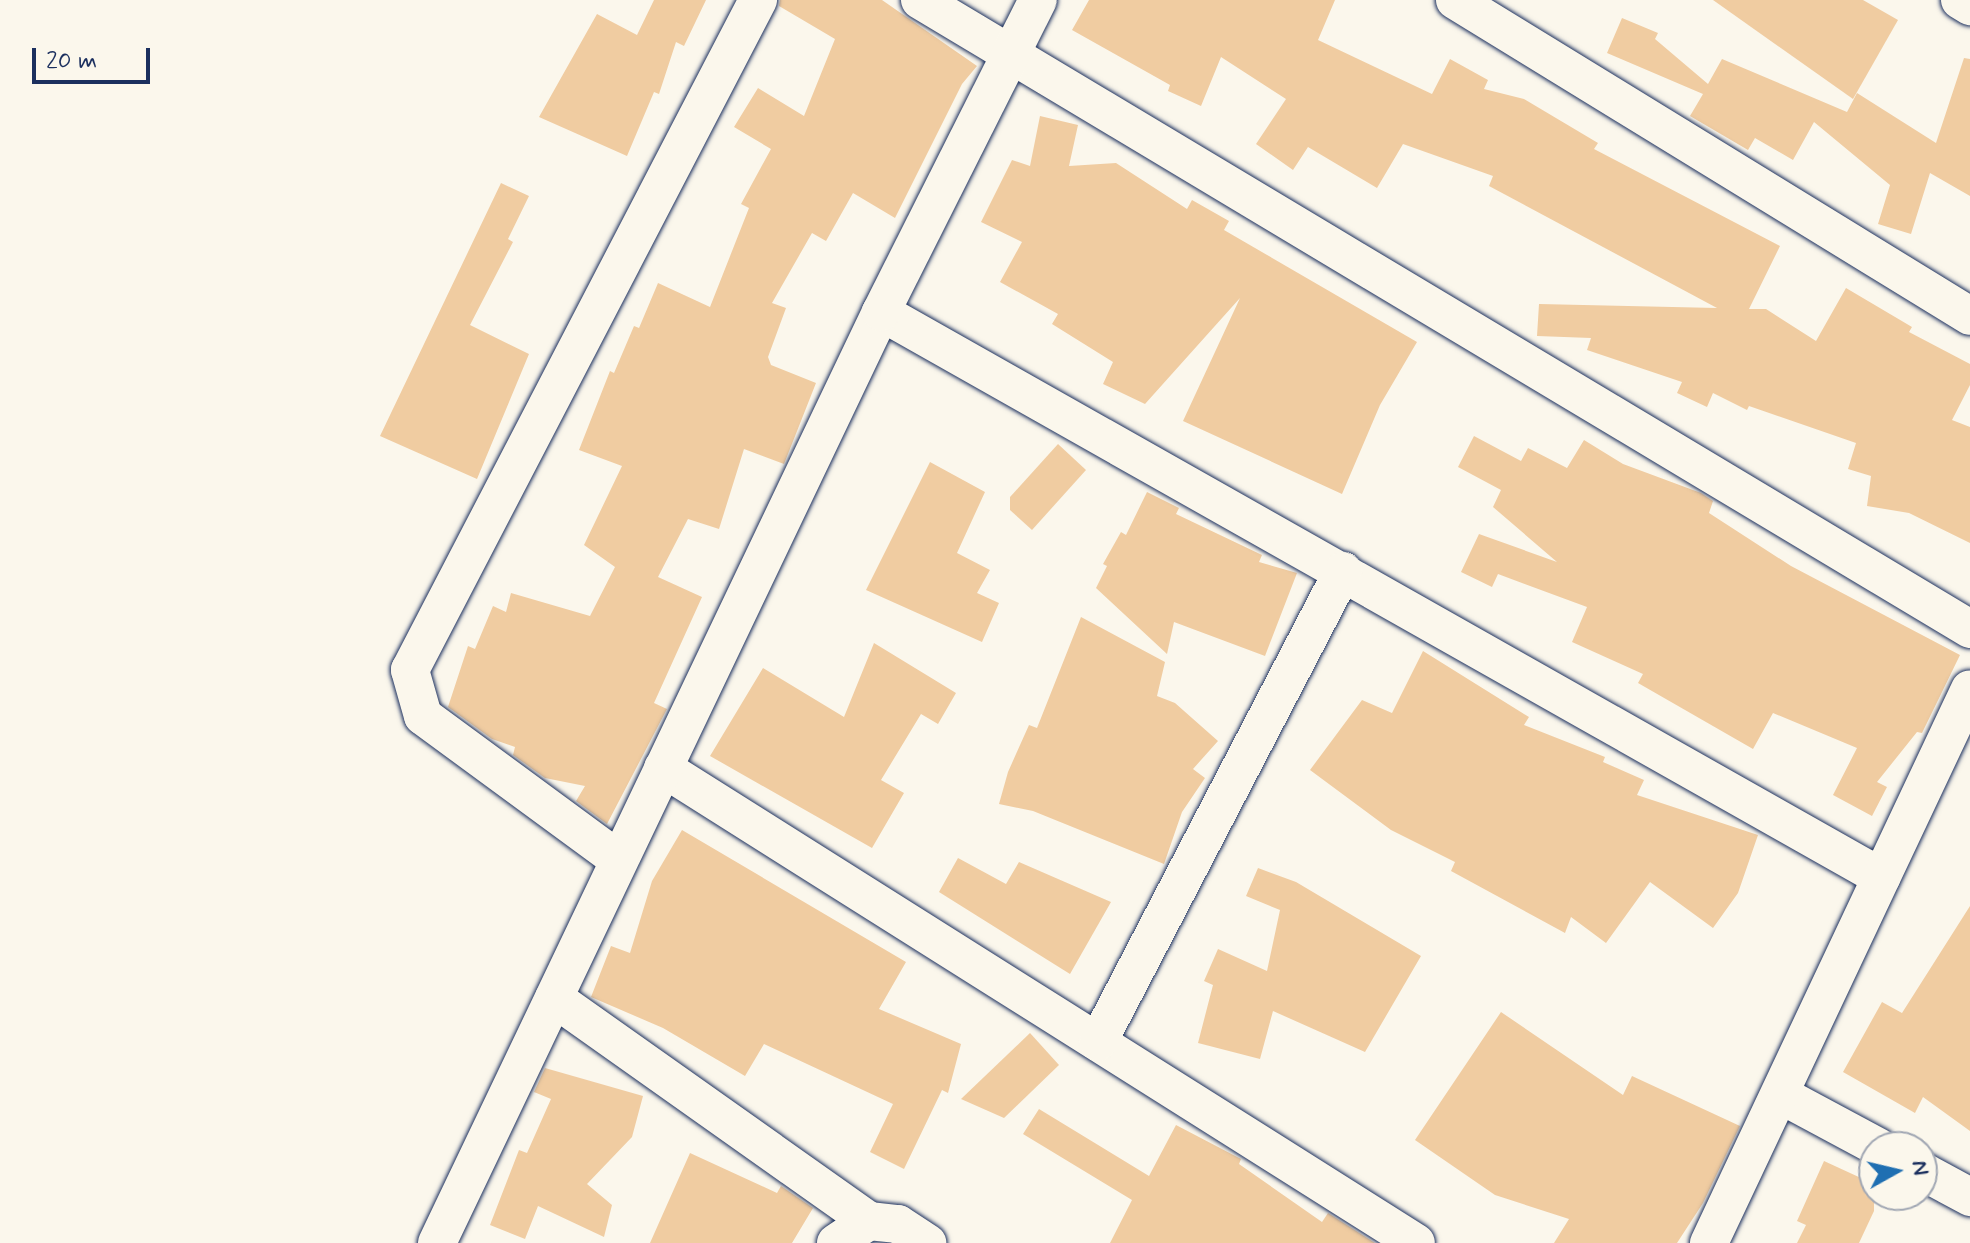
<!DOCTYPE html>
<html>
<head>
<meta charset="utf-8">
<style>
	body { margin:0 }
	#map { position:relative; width:1970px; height:1243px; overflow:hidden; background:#fbf7ec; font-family:Mynerve,sans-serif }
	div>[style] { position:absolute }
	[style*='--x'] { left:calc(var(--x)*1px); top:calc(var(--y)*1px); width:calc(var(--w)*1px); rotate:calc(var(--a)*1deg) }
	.building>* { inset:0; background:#f0cca1 }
	.roads { filter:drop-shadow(0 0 2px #1b2f5e) drop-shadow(0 0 2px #1b2f5e) }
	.street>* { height:38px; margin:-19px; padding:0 19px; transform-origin:19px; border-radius:19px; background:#fbf7ec }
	span { translate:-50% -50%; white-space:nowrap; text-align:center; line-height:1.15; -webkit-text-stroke:6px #fbf7ec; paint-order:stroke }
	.north { position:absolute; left:1858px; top:1131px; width:80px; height:80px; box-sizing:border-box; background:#fbf7ec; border:2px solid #a1a7b3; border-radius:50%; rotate:82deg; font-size:22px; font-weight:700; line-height:32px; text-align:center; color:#1b2f5e }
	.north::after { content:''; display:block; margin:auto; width:28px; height:36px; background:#1f6fb2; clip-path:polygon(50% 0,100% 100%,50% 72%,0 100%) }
	.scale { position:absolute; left:32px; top:48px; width:118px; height:36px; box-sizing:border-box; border:4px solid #1b2f5e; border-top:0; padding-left:10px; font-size:24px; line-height:28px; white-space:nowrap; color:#1b2f5e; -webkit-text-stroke:6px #fbf7ec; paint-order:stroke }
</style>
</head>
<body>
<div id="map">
	<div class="building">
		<i style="clip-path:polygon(654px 0,706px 0,684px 46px,676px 42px,659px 94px,654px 92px,627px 156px,539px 117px,597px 14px,637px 35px)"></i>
		<i style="clip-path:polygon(780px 0,882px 0,977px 66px,962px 84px,895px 218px,853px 193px,826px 241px,812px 233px,772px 303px,786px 308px,768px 357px,771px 365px,816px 383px,784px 464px,744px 449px,719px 529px,688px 519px,658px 577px,702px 597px,654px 703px,667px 709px,607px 824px,576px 801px,585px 786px,545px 778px,513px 755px,515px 747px,492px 739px,448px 707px,468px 646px,475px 649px,493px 606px,506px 612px,511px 593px,590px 616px,615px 567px,584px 545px,622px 466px,579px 450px,610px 371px,614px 373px,634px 326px,639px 328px,658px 283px,710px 307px,749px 208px,741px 204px,771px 149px,734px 127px,758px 88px,804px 116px,835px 39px,779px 6px)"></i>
		<i style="clip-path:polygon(1089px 0,1335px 0,1318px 40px,1432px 94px,1450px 59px,1488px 80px,1484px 89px,1524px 99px,1598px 143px,1594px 149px,1780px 246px,1749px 309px,1766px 309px,1816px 341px,1846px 288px,1912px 327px,1909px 332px,1970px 364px,1970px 385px,1952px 420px,1970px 427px,1970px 543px,1909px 513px,1867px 506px,1871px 476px,1848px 469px,1856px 443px,1749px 406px,1747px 410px,1713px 393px,1707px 407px,1677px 393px,1682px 382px,1587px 350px,1591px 338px,1537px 336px,1539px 304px,1717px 308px,1489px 186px,1493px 176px,1403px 144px,1377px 188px,1308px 147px,1293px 170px,1256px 144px,1286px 99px,1221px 57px,1201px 106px,1168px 91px,1170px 85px,1072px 30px)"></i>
		<i style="clip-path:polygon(1713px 0,1863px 0,1898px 20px,1853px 99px)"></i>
		<i style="clip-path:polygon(1622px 18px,1658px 33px,1655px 39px,1708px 84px,1722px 59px,1847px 112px,1857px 93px,1936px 143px,1964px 58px,1970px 59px,1970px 196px,1930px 173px,1911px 234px,1878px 224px,1890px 185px,1814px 122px,1793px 160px,1755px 138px,1748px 150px,1690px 116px,1703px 94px,1607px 53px)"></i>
		<i style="clip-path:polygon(1040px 116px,1078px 125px,1069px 166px,1116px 163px,1187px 209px,1192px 200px,1229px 221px,1224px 230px,1417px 342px,1380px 405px,1342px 494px,1183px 421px,1240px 298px,1145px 404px,1103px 384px,1113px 362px,1052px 324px,1058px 314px,1000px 282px,1022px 242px,981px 222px,1012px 160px,1030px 166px)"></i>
		<i style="clip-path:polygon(501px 183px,529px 196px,508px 239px,513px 242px,470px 325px,529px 354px,477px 479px,380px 436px)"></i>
		<i style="clip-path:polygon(1474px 436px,1521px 461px,1528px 448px,1567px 468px,1584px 440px,1623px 464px,1701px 493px,1713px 501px,1709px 513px,1791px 566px,1960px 655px,1922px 733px,1917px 732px,1877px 782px,1887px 787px,1872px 816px,1833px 795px,1857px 748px,1773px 713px,1753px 749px,1638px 683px,1643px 674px,1572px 642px,1587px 607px,1498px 574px,1492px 587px,1461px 572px,1479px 534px,1557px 562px,1493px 507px,1501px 490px,1458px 467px)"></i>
		<i style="clip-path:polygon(1058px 444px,1086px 470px,1032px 530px,1010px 510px,1010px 497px)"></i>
		<i style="clip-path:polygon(930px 462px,985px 492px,957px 553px,990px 570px,977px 593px,999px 603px,982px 642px,866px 590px)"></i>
		<i style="clip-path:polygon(1147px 492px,1179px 508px,1176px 514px,1262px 555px,1259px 562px,1297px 573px,1265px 656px,1174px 622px,1167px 654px,1096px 588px,1107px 566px,1103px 564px,1121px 532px,1126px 535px)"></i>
		<i style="clip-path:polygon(1081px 617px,1165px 662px,1157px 696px,1175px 703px,1218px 741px,1193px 769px,1205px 778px,1182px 812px,1164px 864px,1033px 811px,999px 804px,1008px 772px,1029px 725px,1037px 728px)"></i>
		<i style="clip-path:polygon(874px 643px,956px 693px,938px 724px,921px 714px,881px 780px,904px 793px,872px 848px,710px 756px,763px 668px,844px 717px)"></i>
		<i style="clip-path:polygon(1423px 651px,1529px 717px,1524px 725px,1605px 757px,1603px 762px,1644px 780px,1637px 795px,1758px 835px,1738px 893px,1713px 928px,1650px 882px,1606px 943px,1571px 917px,1565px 933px,1451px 871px,1455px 862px,1391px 830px,1310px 770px,1362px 700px,1392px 713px)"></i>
		<i style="clip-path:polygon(682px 830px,906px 962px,879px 1009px,961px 1044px,948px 1093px,942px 1090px,904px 1169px,870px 1152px,893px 1104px,764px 1044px,745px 1076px,663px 1028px,591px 997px,611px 946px,630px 953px,652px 881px)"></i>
		<i style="clip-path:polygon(958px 858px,1006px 884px,1019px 862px,1111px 902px,1070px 974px,939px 892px)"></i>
		<i style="clip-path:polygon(1258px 868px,1296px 882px,1421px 956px,1365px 1052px,1273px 1011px,1260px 1059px,1198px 1043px,1213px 985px,1204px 981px,1218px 949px,1267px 971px,1280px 910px,1246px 896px)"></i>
		<i style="clip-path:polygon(1970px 906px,1970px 1131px,1923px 1097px,1915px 1113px,1843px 1072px,1882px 1002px,1902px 1013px)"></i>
		<i style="clip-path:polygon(1501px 1012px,1623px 1095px,1632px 1076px,1740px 1126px,1703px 1203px,1677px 1243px,1554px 1243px,1569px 1219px,1495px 1195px,1415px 1140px)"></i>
		<i style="clip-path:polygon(1030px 1033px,1059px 1065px,1004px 1118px,961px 1099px)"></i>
		<i style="clip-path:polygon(545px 1068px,643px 1096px,632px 1137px,587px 1184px,612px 1205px,604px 1237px,538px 1206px,525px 1239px,490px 1225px,519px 1150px,527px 1153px,551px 1099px,534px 1092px)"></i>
		<i style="clip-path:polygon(1039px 1109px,1149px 1176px,1176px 1125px,1241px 1159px,1239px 1164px,1322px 1222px,1328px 1213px,1375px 1243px,1110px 1243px,1132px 1200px,1023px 1134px)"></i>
		<i style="clip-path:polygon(690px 1153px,777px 1193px,781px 1186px,813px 1208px,792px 1243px,650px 1243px)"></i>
		<i style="clip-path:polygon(1824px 1161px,1874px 1184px,1874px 1211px,1859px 1243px,1797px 1243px,1806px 1225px,1797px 1221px)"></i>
	</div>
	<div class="roads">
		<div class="street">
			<i style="--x:920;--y:0;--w:1224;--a:30.92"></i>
			<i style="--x:1455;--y:0;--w:604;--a:31.53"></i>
			<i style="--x:1960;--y:0;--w:12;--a:31"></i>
			<i style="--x:881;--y:312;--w:1149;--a:29.47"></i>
			<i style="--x:663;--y:768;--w:890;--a:32.24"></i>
			<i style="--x:619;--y:860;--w:243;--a:-143.7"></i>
			<i style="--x:423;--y:716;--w:48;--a:-105.8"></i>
			<i style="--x:410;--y:670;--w:755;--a:-62.55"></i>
			<i style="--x:554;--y:998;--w:386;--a:35.3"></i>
			<i style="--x:869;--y:1221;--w:29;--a:6"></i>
			<i style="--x:898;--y:1224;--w:35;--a:33"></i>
			<i style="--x:1098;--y:1042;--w:531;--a:-62.52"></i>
			<i style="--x:1781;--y:1095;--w:110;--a:28.2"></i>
			<i style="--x:1922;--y:1171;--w:55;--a:28.4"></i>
			<i style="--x:437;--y:1243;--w:1031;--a:-64.5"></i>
			<i style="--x:881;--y:312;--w:349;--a:-63.3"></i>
			<i style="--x:836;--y:1243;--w:40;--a:-34"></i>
			<i style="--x:1709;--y:1243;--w:612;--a:-64.77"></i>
		</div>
	</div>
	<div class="north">N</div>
	<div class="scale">20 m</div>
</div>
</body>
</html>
